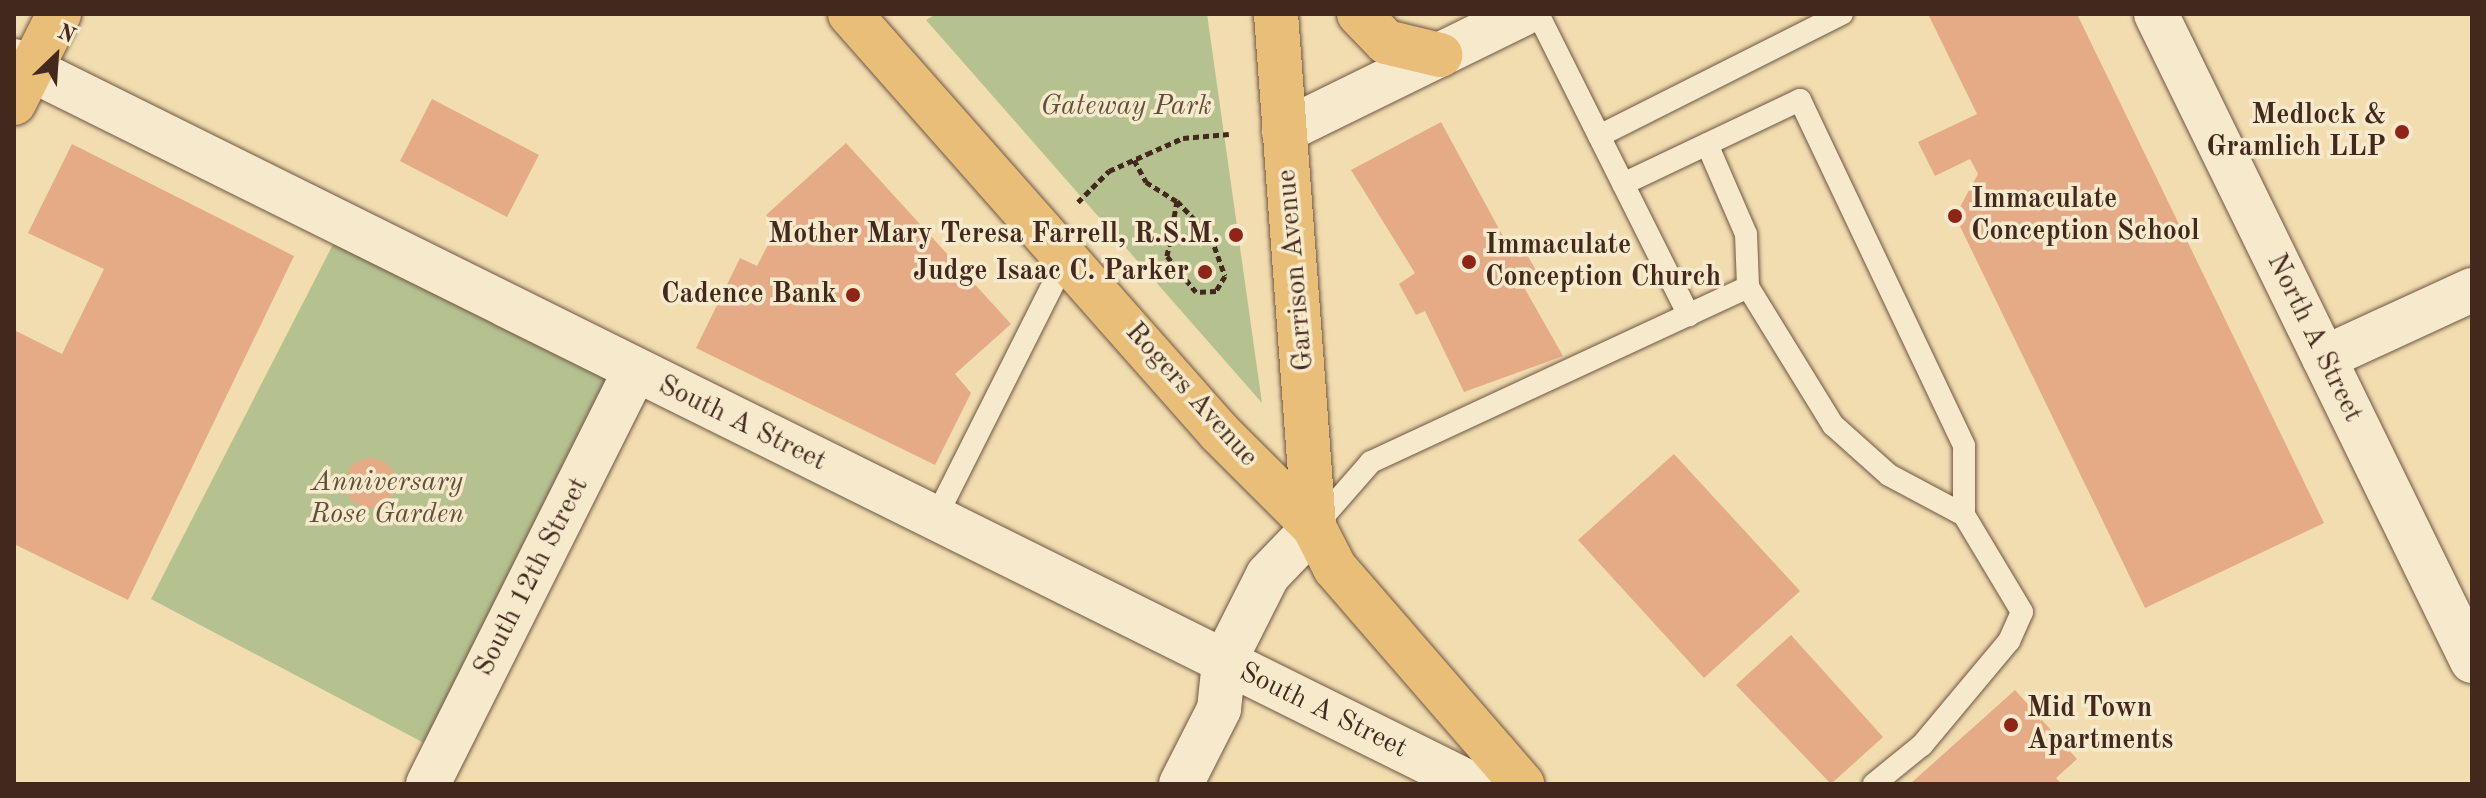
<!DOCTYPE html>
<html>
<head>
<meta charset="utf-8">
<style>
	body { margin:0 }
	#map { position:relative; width:2486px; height:798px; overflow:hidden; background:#f2ddb0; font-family:"Old Standard TT",serif }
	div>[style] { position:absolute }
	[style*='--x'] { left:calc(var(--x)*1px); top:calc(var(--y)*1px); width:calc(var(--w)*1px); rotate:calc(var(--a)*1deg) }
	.green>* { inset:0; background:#b5c290 }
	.building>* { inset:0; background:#e4ab86 }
	.round { border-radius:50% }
	.path>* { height:5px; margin-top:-2.5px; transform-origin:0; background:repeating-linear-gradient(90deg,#43291d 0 6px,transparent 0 10px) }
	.roads { filter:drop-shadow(0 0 2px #6f5642) drop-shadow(0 0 2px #6f5642) }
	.lane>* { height:22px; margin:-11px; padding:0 11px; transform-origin:11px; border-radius:11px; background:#f7e9cc }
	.street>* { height:44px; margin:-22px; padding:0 22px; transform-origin:22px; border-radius:22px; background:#f7e9cc }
	.secondary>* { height:44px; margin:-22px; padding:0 22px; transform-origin:22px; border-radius:22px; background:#f7e9cc }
	.primary>* { height:44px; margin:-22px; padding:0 22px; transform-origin:22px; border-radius:22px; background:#e9be78 }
	.dots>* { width:22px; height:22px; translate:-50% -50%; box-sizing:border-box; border:4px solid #f7e9cc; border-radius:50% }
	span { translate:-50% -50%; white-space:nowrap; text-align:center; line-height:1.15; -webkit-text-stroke:7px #f7e9cc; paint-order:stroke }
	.park-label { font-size:28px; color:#604f3a; font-style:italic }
	.poi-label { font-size:28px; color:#43291d; font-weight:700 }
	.right { translate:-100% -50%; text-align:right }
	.left { translate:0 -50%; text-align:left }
	.street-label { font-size:28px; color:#43291d }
	.frame { position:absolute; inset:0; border:16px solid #43291d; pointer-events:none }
	.north { position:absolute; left:16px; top:16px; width:80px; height:80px; -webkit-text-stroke:6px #f7e9cc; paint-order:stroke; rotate:25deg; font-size:22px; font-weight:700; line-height:32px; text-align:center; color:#43291d }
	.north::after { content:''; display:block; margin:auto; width:28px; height:36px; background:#43291d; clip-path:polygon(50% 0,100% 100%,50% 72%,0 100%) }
</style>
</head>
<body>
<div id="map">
	<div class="green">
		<i style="clip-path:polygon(936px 14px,1207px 14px,1262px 403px,926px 20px)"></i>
		<i style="clip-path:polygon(343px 225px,635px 371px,443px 753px,151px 599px)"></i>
	</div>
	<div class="building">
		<i style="clip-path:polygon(1928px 14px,2077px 14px,2324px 523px,2145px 608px,1955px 216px,1978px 174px,1970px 159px,1935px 176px,1918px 142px,1977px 114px)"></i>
		<i style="clip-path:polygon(432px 99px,539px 155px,507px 217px,400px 161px)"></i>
		<i style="clip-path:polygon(1441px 122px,1511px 251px,1522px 246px,1538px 274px,1521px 282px,1563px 356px,1464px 392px,1425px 311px,1416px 315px,1399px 284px,1415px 273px,1351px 170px)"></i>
		<i style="clip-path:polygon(846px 143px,1011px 324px,955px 374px,971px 393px,935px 465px,696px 348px,740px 258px,757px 266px,777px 227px,766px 215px)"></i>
		<i style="clip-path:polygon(72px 144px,294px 256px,128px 600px,14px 544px,14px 330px,62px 354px,104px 269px,28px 233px)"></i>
		<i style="clip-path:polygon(1674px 454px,1800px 591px,1704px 678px,1578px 540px)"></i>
		<i class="round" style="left:345px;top:458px;width:50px;height:50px"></i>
		<i style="clip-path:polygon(1791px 635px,1883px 737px,1831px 784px,1736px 685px)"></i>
		<i style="clip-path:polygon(2015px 690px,2077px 759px,2056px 778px,2062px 784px,1910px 784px)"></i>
	</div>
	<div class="path">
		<i style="--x:1134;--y:160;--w:25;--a:61"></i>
		<i style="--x:1146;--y:182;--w:36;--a:32"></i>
		<i style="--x:1177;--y:201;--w:50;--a:46.6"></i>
		<i style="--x:1211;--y:237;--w:41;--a:70.3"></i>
		<i style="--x:1225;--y:276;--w:17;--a:121"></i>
		<i style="--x:1216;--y:291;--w:20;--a:177"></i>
		<i style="--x:1196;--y:292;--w:46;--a:-128.9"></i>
		<i style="--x:1167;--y:256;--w:56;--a:-79.7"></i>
		<i style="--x:1078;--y:202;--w:44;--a:-45"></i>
		<i style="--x:1109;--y:171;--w:42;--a:-24.1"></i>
		<i style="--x:1147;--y:154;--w:39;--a:-24"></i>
		<i style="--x:1183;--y:138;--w:46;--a:-5"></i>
	</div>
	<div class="roads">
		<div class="lane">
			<i style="--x:1538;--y:14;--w:337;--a:63.4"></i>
			<i style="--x:1599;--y:136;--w:272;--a:-26.7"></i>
			<i style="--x:1707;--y:144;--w:98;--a:66.6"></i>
			<i style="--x:1746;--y:234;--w:53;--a:87.8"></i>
			<i style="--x:1748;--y:287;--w:162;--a:58.4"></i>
			<i style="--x:1833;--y:425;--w:75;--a:41.8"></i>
			<i style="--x:1889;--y:475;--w:85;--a:28.1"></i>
			<i style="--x:1623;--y:184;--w:196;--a:-25.4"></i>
			<i style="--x:1800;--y:100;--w:383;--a:64.6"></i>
			<i style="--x:1964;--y:446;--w:69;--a:90"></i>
			<i style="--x:1964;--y:515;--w:113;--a:59.1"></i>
			<i style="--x:2022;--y:612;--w:32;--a:114"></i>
			<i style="--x:2009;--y:641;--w:136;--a:129.9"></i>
			<i style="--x:1922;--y:745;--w:62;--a:140.9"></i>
			<i style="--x:935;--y:519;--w:296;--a:-63.3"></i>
			<i style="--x:1315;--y:526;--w:85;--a:-48.8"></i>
			<i style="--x:1371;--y:462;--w:416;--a:-24.9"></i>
		</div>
		<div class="street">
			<i style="--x:14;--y:61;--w:1627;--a:26.38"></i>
			<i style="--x:1284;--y:131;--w:266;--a:-26.1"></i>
			<i style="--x:2324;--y:358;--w:163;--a:-24.7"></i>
			<i style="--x:428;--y:784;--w:462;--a:-63.4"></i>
			<i style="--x:1181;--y:784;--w:84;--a:-63.1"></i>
			<i style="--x:1219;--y:709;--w:47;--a:-83.9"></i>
			<i style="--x:1224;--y:662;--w:97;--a:-63.2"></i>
			<i style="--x:1268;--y:575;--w:66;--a:-46.2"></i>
		</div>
		<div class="secondary">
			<i style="--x:2156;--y:14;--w:720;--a:63.97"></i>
		</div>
		<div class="primary">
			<i style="--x:850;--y:14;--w:558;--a:48.56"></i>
			<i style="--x:1219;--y:432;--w:134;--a:45"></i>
			<i style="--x:1314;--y:527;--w:46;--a:62.9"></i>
			<i style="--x:1335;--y:568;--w:286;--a:49.1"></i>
			<i style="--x:1276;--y:14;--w:514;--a:85.76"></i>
			<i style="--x:1359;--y:14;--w:39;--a:46"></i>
			<i style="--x:1386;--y:42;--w:56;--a:13.5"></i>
			<i style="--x:14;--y:103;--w:100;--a:-63.2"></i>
		</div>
	</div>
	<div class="dots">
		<i style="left:2402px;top:132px;background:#8f2418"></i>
		<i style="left:1955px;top:216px;background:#8f2418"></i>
		<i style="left:1236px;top:235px;background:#8f2418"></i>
		<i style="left:1469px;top:262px;background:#8f2418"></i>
		<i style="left:1205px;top:272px;background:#8f2418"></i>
		<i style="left:853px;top:295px;background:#8f2418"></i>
		<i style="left:2011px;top:725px;background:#8f2418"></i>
	</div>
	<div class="park-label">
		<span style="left:1126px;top:107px">Gateway Park</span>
		<span style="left:387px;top:499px">Anniversary<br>Rose Garden</span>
	</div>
	<div class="poi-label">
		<span class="right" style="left:2386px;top:132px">Medlock &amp;<br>Gramlich LLP</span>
		<span class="left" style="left:1971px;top:216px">Immaculate<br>Conception School</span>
		<span class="right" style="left:1220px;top:235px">Mother Mary Teresa Farrell, R.S.M.</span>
		<span class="left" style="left:1485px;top:262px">Immaculate<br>Conception Church</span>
		<span class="right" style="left:1189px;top:272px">Judge Isaac C. Parker</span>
		<span class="right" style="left:837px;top:295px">Cadence Bank</span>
		<span class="left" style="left:2027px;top:725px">Mid Town<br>Apartments</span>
	</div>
	<div class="street-label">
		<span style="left:1296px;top:270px;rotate:-95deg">Garrison Avenue</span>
		<span style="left:2314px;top:338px;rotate:64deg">North A Street</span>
		<span style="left:1191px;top:395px;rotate:48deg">Rogers Avenue</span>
		<span style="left:742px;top:424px;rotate:26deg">South A Street</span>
		<span style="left:532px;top:577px;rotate:-63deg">South 12th Street</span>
		<span style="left:1323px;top:711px;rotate:26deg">South A Street</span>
	</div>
	<div class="frame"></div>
	<div class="north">N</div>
</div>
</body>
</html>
